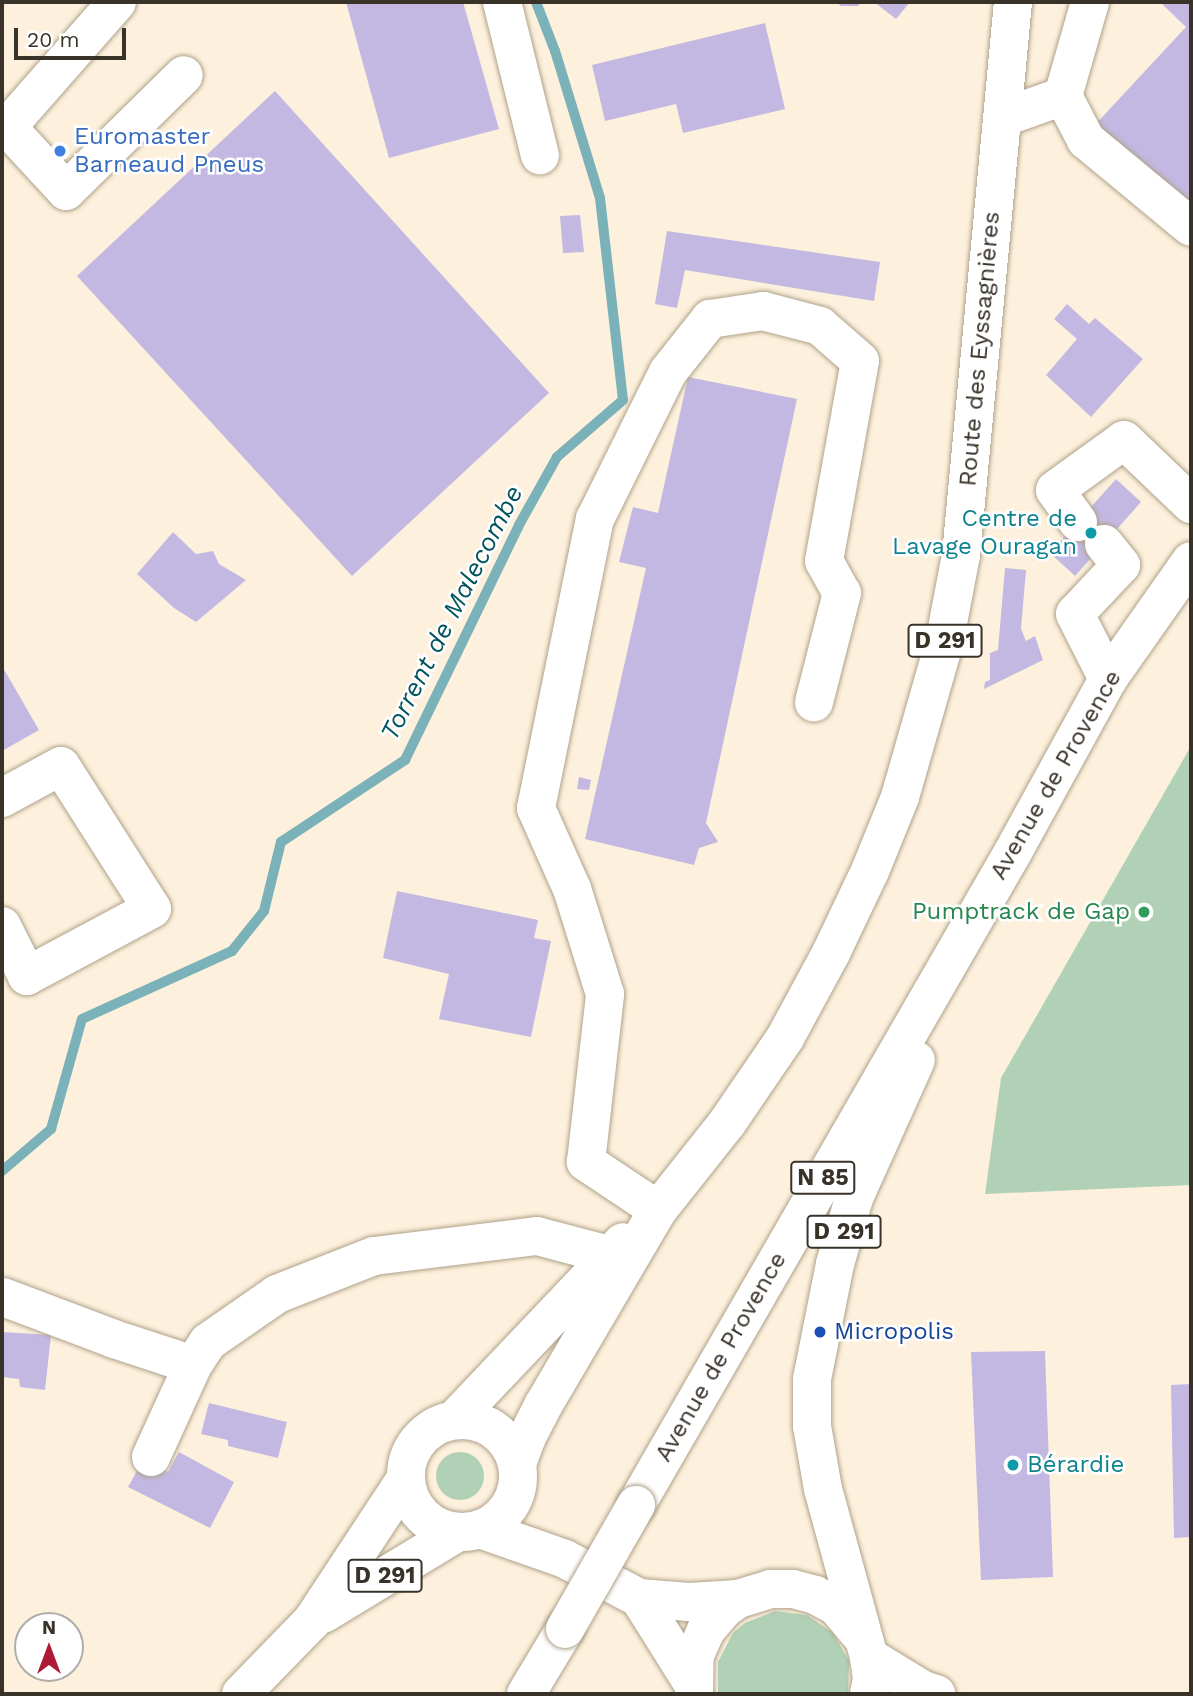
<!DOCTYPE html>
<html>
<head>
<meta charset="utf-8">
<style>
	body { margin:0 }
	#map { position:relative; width:1193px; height:1696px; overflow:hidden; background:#fdf1dd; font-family:"Work Sans",sans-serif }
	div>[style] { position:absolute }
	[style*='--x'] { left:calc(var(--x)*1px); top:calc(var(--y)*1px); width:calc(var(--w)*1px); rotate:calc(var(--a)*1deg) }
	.green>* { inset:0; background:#b1d1b6 }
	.round { border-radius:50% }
	.stream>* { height:10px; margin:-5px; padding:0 5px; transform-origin:5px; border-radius:5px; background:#7bb1b8 }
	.building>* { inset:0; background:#c3b8e1 }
	.roads { filter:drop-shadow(0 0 2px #afa28a) drop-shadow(0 0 2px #afa28a) }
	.minor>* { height:38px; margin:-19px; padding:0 19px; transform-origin:19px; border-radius:19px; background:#fff }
	.major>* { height:38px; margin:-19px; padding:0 19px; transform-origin:19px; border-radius:19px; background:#fff }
	.major>.ring { margin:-19px; padding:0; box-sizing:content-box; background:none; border:38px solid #fff; border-radius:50% }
	.bridges { filter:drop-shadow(0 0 2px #afa28a) drop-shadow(0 0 2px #afa28a) }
	.major-bridge>* { height:38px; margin:-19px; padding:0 19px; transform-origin:19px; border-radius:19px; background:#fff }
	.dots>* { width:19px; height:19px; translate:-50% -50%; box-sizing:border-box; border:4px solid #fff; border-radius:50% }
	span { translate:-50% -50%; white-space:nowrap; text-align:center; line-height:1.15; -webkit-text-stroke:5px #fff; paint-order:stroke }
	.shield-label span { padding:2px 5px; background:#fff; border:2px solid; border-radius:5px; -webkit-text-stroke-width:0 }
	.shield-label { font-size:23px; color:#383229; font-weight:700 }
	.shop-label { font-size:24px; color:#366cbe }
	.left { translate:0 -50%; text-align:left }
	.street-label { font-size:24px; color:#383229 }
	.culture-label { font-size:24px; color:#0d838f }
	.right { translate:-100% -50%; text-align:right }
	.leisure-label { font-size:24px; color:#27864d }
	.transit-label { font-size:24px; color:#164399 }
	.water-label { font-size:26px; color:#00555d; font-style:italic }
	.frame { position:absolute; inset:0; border:4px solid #383229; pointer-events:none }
	.north { position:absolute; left:14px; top:1612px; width:70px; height:70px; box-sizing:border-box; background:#fff; border:2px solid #afada9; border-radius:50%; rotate:0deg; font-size:19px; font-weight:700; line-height:28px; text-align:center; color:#383229 }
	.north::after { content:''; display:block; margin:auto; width:24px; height:32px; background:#ae1935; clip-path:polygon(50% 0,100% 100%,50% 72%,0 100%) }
	.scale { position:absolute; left:14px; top:28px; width:112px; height:32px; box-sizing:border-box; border:4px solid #383229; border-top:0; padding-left:9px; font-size:21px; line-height:24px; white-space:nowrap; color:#383229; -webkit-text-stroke:5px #fff; paint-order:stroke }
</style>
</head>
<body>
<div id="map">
	<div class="green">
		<i style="clip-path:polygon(1191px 746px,1191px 1185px,985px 1194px,1001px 1078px)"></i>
		<i class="round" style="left:436px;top:1452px;width:48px;height:48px"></i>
		<i style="clip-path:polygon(775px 1611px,807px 1615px,833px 1633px,849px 1661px,848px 1694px,718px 1694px,718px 1662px,733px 1633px,745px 1623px)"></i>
	</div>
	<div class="stream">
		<i style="--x:2;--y:1171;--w:65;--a:-40.6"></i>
		<i style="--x:51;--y:1129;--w:114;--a:-74.3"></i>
		<i style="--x:82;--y:1019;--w:165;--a:-24.4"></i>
		<i style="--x:232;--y:951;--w:51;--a:-51.3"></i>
		<i style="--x:264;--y:911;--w:71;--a:-76.2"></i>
		<i style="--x:281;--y:842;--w:149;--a:-33.5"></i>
		<i style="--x:405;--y:760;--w:261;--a:-64.1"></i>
		<i style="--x:519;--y:525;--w:78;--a:-60.8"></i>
		<i style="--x:557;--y:457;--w:87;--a:-40.8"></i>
		<i style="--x:623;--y:400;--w:203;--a:-96.5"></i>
		<i style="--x:600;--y:198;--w:154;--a:-107"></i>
		<i style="--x:555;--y:51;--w:53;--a:-111.2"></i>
	</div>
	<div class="building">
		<i style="clip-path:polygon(346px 2px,463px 2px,499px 129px,389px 158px)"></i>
		<i style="clip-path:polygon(836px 2px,862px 2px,858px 6px,841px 6px)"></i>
		<i style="clip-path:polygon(874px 2px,910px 2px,896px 19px)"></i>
		<i style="clip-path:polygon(1160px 2px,1191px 2px,1191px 212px,1092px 128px,1186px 27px)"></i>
		<i style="clip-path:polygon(765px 23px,785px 109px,683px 133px,676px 104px,605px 121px,592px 65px)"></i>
		<i style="clip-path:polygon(275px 91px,549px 393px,352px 576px,77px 276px)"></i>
		<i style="clip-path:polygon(580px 215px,584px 252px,563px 253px,560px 216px)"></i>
		<i style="clip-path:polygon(667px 231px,880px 262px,874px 301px,685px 270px,677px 308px,655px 304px)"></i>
		<i style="clip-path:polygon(1067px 304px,1089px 324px,1095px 318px,1143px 359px,1091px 417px,1046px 375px,1077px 339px,1054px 319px)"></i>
		<i style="clip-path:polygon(688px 377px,797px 399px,706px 823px,718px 842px,699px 848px,694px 865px,585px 839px,646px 568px,619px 562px,633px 507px,658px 513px)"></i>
		<i style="clip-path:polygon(1116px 479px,1141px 502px,1075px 576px,1050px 553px)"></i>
		<i style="clip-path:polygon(173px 532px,196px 554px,213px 551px,219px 564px,246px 580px,196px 622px,174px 608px,137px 574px)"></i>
		<i style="clip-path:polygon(1005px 568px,1026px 570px,1021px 629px,1026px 641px,1035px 636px,1043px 660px,984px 689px,985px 682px,990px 680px,990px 653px,998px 650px)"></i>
		<i style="clip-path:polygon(2px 666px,39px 730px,2px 751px)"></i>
		<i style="clip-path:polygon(579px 777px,591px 780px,589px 790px,577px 789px)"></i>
		<i style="clip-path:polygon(397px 891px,538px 920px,534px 938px,551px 941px,531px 1037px,439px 1019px,449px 974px,383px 958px)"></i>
		<i style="clip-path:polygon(2px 1332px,51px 1335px,45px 1390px,20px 1387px,19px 1379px,2px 1377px)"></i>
		<i style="clip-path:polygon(1045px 1351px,1053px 1577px,981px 1580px,971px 1352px)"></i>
		<i style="clip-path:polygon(1191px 1384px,1191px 1537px,1174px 1538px,1171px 1385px)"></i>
		<i style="clip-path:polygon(209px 1403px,287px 1422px,278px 1458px,228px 1446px,228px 1440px,201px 1434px)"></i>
		<i style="clip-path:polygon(179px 1452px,234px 1482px,210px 1528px,128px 1487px,143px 1460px,168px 1472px)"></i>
	</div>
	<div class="roads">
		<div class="minor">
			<i style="--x:502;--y:2;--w:158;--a:76.1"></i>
			<i style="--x:1090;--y:2;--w:98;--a:106"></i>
			<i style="--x:1063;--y:96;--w:50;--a:62.4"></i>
			<i style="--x:1086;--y:140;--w:136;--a:39.6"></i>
			<i style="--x:1002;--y:118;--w:65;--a:-19.8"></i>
			<i style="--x:7;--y:127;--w:87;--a:47.3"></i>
			<i style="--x:66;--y:191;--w:165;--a:-44.5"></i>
			<i style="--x:2;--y:133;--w:174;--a:-48.7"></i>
			<i style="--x:1078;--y:522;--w:39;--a:-126"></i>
			<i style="--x:1055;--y:490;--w:85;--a:-35.9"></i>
			<i style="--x:1124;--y:440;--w:93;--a:43.7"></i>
			<i style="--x:1104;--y:544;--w:27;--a:51"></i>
			<i style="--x:1121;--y:565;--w:67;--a:133.2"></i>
			<i style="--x:1075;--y:614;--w:73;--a:63.1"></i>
			<i style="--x:2;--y:798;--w:67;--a:-28.5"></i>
			<i style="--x:61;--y:766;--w:169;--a:57.5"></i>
			<i style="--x:152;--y:909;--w:142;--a:151.8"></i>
			<i style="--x:27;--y:976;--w:56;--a:-116.6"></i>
			<i style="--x:658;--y:1210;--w:87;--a:-146.3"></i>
			<i style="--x:586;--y:1162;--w:169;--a:-83.5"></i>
			<i style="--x:605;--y:994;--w:110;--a:-107.4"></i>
			<i style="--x:572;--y:889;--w:89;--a:-114"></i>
			<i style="--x:536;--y:808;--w:295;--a:-78.5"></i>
			<i style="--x:595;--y:519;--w:164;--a:-63.6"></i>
			<i style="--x:668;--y:372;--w:68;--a:-51.6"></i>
			<i style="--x:710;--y:319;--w:54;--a:-8.6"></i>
			<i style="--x:763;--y:311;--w:59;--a:14.7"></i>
			<i style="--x:820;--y:326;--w:53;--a:41.2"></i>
			<i style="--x:860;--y:361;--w:203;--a:100.2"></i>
			<i style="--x:824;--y:561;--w:37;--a:61"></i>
			<i style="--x:842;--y:593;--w:113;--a:104.4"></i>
			<i style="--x:3;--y:1297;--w:119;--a:20.7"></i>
			<i style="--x:114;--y:1339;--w:83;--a:18.2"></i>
			<i style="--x:151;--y:1457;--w:101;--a:-65.5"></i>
			<i style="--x:193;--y:1365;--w:27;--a:-57"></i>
			<i style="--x:208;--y:1342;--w:84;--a:-34.8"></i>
			<i style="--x:277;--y:1294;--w:104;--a:-21.4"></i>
			<i style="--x:374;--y:1256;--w:164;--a:-7"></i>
			<i style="--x:537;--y:1236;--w:74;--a:14.8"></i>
			<i style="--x:869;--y:1657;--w:63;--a:31.4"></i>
			<i style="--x:923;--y:1690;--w:14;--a:17"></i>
		</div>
		<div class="major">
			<i style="--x:454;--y:1420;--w:245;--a:-46.5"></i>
			<i class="ring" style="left:406px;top:1420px;width:74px;height:74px"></i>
			<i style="--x:517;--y:1464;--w:27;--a:-70"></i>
			<i style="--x:526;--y:1439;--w:39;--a:-63"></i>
			<i style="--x:544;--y:1404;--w:225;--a:-59.6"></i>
			<i style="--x:658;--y:1210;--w:111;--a:-51.6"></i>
			<i style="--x:727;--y:1123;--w:103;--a:-55.7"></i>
			<i style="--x:785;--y:1038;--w:97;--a:-61.6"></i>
			<i style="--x:831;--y:953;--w:91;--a:-64.6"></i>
			<i style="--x:870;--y:871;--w:80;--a:-67.9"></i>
			<i style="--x:900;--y:797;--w:159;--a:-74"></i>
			<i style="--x:944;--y:644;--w:91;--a:-79.2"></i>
			<i style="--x:961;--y:555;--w:555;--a:-84.63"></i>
			<i style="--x:636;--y:1505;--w:754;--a:-60"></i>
			<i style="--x:1013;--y:852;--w:197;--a:-61.2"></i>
			<i style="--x:1108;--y:679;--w:144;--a:-54.9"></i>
			<i style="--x:480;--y:1529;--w:90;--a:19.4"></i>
			<i style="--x:565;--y:1559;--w:84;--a:27.8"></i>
			<i style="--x:639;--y:1598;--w:50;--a:4.6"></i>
			<i style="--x:689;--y:1602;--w:49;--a:-3.5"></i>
			<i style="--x:639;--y:1598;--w:99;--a:57.8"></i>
			<i style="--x:323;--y:1614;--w:158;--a:-31.3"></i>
			<i style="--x:241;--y:1694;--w:102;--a:-45.8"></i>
			<i style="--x:312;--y:1621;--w:169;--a:-56.6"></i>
			<i style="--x:526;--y:1694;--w:76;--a:-59"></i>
			<i style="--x:694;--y:1694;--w:39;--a:-89"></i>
			<i style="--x:695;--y:1655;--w:27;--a:-66"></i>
			<i style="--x:706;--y:1630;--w:28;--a:-49"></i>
			<i style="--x:724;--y:1609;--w:17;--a:-36"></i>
			<i style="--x:738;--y:1599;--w:34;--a:-17"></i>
			<i style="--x:770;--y:1589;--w:23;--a:0"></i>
			<i style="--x:793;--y:1589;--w:23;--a:15"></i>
			<i style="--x:815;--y:1595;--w:24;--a:28"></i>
			<i style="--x:836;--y:1606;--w:40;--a:50"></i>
			<i style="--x:869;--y:1694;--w:15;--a:-79"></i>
			<i style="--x:872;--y:1679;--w:22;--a:-98"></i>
			<i style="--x:869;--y:1657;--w:174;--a:-105.3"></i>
			<i style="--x:823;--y:1489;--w:64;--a:-99.9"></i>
			<i style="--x:812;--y:1426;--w:47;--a:-90"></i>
			<i style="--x:812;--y:1379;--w:117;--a:-78.7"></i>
			<i style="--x:835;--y:1264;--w:69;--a:-73.9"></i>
			<i style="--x:854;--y:1198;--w:151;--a:-65.8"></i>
		</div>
	</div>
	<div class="bridges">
		<div class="major-bridge">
			<i style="--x:565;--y:1629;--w:143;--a:-60.2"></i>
		</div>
	</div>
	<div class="dots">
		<i style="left:60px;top:151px;background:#3f7fe0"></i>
		<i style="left:1091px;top:533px;background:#0f9aa8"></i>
		<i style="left:1144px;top:912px;background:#2e9e5b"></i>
		<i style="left:820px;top:1332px;background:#1a4fb4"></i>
		<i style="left:1013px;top:1465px;background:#0f9aa8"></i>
	</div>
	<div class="shield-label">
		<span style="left:945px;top:641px">D 291</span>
		<span style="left:823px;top:1178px">N 85</span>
		<span style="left:844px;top:1232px">D 291</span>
		<span style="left:385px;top:1576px">D 291</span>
	</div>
	<div class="shop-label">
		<span class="left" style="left:74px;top:151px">Euromaster<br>Barneaud Pneus</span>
	</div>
	<div class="street-label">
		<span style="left:980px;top:349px;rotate:-85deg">Route des Eyssagnières</span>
		<span style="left:1056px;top:775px;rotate:-60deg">Avenue de Provence</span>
		<span style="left:721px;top:1357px;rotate:-60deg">Avenue de Provence</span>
	</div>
	<div class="culture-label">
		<span class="right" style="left:1077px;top:533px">Centre de<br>Lavage Ouragan</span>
		<span class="left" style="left:1027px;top:1465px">Bérardie</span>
	</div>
	<div class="leisure-label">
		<span class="right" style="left:1130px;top:912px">Pumptrack de Gap</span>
	</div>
	<div class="transit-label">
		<span class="left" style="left:834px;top:1332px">Micropolis</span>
	</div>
	<div class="water-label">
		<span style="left:452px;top:613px;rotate:-63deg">Torrent de Malecombe</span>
	</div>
	<div class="frame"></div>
	<div class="north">N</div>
	<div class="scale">20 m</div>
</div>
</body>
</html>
